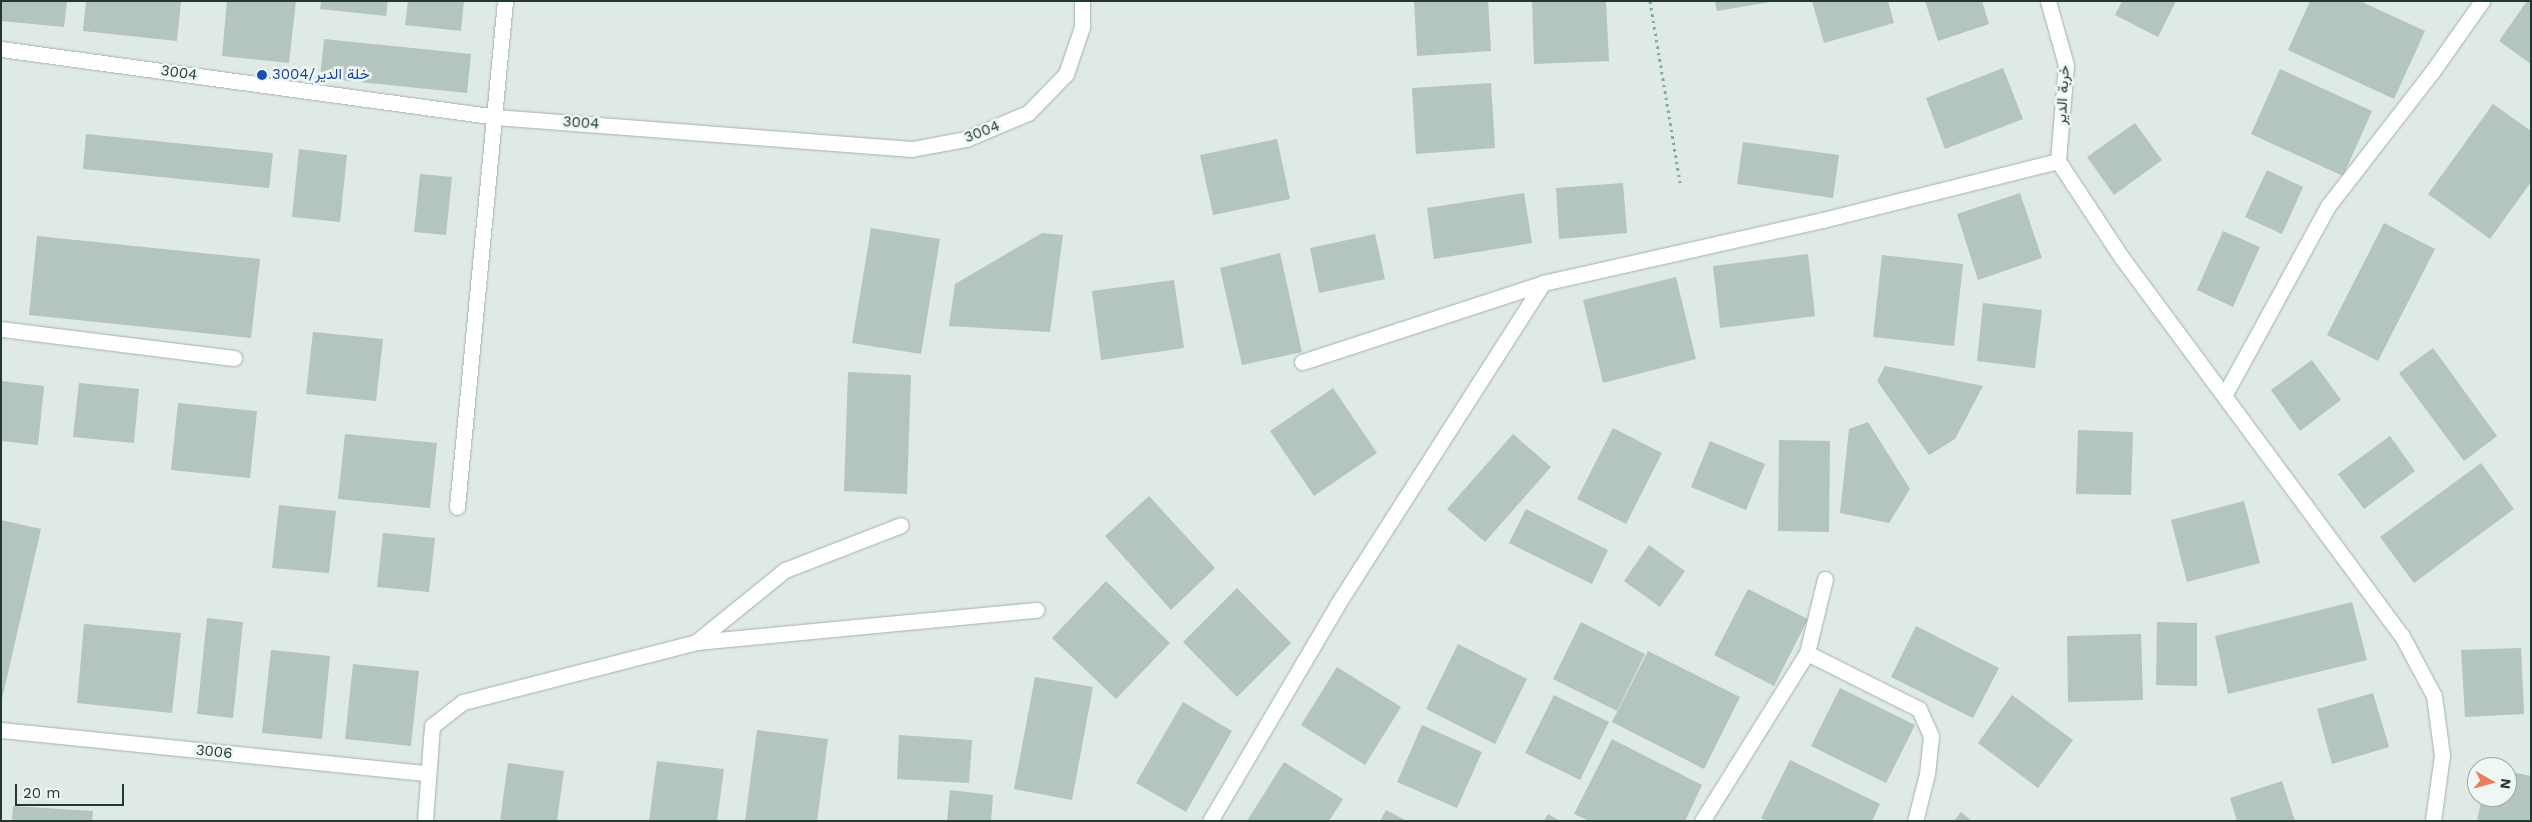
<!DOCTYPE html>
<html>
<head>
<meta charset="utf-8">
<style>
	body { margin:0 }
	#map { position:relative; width:2532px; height:822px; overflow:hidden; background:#dfe9e5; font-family:"Work Sans",Vazirmatn,sans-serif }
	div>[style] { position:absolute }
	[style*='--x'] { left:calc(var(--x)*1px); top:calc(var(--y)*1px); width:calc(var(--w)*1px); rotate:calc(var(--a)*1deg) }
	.building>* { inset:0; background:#b4c4be }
	.path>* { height:3px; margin-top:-1.5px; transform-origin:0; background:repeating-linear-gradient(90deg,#81ac9e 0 2.5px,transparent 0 6.5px) }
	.roads { filter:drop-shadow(0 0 1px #a2b1ac) drop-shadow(0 0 1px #a2b1ac) }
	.lane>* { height:15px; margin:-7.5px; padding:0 7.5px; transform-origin:7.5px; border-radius:7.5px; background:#fff }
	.street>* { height:15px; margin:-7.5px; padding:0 7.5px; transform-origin:7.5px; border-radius:7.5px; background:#fff }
	.dots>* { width:14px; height:14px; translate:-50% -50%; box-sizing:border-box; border:2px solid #eff6f3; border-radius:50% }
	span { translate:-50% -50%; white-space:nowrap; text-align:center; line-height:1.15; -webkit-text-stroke:5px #eff6f3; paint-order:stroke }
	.street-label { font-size:15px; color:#213932 }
	.transit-label { font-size:15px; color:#164399 }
	.left { translate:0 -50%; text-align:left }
	.frame { position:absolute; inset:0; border:2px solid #213932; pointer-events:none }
	.north { position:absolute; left:2467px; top:757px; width:50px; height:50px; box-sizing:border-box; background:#eff6f3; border:1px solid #9daaa6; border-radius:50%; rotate:97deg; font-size:14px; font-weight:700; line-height:20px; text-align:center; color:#213932 }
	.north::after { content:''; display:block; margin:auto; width:18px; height:22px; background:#eb7d5b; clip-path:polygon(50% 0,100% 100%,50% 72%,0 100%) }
	.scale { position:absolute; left:15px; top:784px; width:109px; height:22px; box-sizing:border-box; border:2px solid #213932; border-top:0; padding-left:6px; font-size:15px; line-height:18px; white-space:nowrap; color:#213932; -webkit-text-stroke:4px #eff6f3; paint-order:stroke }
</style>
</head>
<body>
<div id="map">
	<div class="building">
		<i style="clip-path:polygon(1px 1px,67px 1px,64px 27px,1px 21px)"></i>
		<i style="clip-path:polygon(86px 1px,181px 1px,177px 41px,83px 31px)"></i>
		<i style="clip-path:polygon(227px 1px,296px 1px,289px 63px,222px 56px)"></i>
		<i style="clip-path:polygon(321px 1px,388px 1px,386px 16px,320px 9px)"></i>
		<i style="clip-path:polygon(408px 1px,464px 1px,461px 31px,405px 25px)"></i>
		<i style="clip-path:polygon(1414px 1px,1488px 1px,1491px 51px,1417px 56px)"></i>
		<i style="clip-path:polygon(1532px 1px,1606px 1px,1609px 61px,1534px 64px)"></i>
		<i style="clip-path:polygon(1715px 1px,1770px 1px,1770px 2px,1717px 11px)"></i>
		<i style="clip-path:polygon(1812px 1px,1888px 1px,1894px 23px,1824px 43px)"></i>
		<i style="clip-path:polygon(1925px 1px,1982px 1px,1989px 24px,1938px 41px)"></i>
		<i style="clip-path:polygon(2122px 1px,2176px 1px,2158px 37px,2115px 15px)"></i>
		<i style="clip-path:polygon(2310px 1px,2360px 1px,2425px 31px,2394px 99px,2288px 50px)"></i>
		<i style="clip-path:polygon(2527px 1px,2531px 1px,2531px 64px,2499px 41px)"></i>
		<i style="clip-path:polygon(324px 39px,471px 54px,467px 93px,320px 78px)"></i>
		<i style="clip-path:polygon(2003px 68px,2023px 119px,1945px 149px,1926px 98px)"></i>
		<i style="clip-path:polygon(2280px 69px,2372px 111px,2343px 176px,2251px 134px)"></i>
		<i style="clip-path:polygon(1491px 83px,1495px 148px,1416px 154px,1412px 88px)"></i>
		<i style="clip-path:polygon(2493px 104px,2531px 131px,2531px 182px,2490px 239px,2428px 194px)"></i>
		<i style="clip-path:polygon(2135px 123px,2162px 160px,2114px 195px,2087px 157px)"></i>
		<i style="clip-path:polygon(86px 134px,273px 153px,269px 188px,83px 169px)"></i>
		<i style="clip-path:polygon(1277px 139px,1290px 199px,1213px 215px,1200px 155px)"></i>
		<i style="clip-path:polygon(1743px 142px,1839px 155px,1833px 198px,1737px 184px)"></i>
		<i style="clip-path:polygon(299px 149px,347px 155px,340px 222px,292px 217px)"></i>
		<i style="clip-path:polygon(2267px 170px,2303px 187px,2282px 234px,2245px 217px)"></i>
		<i style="clip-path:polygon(420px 174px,452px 177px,446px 235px,414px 232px)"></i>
		<i style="clip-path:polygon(1623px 183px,1627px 233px,1559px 239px,1556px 188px)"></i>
		<i style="clip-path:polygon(1524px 193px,1532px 243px,1434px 259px,1427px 208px)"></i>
		<i style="clip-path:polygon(2020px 193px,2042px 258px,1978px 280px,1957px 214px)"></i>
		<i style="clip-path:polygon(2384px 223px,2435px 249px,2378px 361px,2327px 335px)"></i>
		<i style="clip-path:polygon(871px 228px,940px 239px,921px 354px,852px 343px)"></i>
		<i style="clip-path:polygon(2223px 231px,2260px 247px,2233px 307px,2197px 290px)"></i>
		<i style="clip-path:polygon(1042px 233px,1063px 235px,1050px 332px,949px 326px,955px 284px)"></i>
		<i style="clip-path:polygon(1375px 234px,1385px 279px,1319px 293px,1310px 248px)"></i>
		<i style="clip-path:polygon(37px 236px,260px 259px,251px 338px,29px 315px)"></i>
		<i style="clip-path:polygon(1280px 253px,1302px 352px,1242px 365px,1220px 268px)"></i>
		<i style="clip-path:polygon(1808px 254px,1815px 316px,1720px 328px,1713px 266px)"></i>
		<i style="clip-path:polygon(1882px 255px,1963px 264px,1954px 346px,1873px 337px)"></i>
		<i style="clip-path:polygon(1676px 277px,1696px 359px,1603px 383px,1583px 300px)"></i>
		<i style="clip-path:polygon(1174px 280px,1184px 348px,1101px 360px,1092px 291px)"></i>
		<i style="clip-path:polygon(1983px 303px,2042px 310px,2035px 368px,1977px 361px)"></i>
		<i style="clip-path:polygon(313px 332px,383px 339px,376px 401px,306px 394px)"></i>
		<i style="clip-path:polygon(2433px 348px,2497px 436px,2464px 461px,2399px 373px)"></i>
		<i style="clip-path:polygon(2312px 360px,2341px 400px,2300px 431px,2271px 390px)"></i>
		<i style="clip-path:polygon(1885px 366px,1983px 386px,1955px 439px,1929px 455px,1877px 381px)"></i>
		<i style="clip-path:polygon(848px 372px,911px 375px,907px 494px,844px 491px)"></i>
		<i style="clip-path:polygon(1px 381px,44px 386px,38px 445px,1px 441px)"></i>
		<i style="clip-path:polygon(79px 383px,139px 389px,134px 443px,73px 437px)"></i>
		<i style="clip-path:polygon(1333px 388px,1377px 453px,1314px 496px,1270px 431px)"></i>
		<i style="clip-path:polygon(178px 403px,257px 411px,250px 478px,171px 470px)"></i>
		<i style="clip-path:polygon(1868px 422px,1910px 489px,1889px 523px,1840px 513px,1849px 429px)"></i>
		<i style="clip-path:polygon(1613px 428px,1662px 453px,1626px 524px,1577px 499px)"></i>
		<i style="clip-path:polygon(2078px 430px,2133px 432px,2131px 495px,2076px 494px)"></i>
		<i style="clip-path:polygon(345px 434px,437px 443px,430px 508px,338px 499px)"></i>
		<i style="clip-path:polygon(1513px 434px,1551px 467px,1485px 542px,1447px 509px)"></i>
		<i style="clip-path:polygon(2390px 436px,2415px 471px,2364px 509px,2338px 474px)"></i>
		<i style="clip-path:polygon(1779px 440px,1830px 441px,1829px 532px,1778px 531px)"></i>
		<i style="clip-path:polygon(1710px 441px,1765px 464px,1746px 510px,1691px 487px)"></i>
		<i style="clip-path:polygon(2481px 463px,2514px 509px,2414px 583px,2380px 537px)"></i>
		<i style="clip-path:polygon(1149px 496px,1215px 568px,1171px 610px,1105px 536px)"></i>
		<i style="clip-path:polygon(2244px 501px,2260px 563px,2187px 582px,2171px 520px)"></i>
		<i style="clip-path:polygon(279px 505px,336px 511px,329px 573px,272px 568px)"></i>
		<i style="clip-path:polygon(1526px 509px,1608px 550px,1592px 584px,1509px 543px)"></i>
		<i style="clip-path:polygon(1px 520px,41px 529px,2px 699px,1px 699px)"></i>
		<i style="clip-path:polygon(383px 533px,435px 538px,429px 592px,377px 587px)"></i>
		<i style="clip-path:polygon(1649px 545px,1685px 571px,1660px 607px,1624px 581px)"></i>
		<i style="clip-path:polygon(1106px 581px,1170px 643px,1116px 699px,1052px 638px)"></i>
		<i style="clip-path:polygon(1237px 588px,1291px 643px,1237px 697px,1183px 642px)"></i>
		<i style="clip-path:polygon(1748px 589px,1808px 619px,1774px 686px,1714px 655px)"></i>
		<i style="clip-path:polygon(2352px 602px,2367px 660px,2228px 694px,2215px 636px)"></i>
		<i style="clip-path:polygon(207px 618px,243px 622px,233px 718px,197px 714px)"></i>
		<i style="clip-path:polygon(1581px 622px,1645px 654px,1617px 711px,1553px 679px)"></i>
		<i style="clip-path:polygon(2157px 622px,2197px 623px,2197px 686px,2156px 685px)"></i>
		<i style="clip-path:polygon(84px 624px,181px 633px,172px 713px,77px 703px)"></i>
		<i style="clip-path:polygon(1916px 626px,1999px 668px,1973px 718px,1891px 677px)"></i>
		<i style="clip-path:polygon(2141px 634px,2143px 700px,2068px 702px,2067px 636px)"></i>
		<i style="clip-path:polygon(1458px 644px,1527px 679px,1495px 744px,1426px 709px)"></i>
		<i style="clip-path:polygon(2521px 648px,2524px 714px,2465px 717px,2461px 650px)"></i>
		<i style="clip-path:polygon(271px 650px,330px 656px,322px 739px,262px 733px)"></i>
		<i style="clip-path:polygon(1648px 651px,1740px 697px,1704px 769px,1612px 722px)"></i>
		<i style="clip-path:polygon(353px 664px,419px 671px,411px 746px,345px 739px)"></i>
		<i style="clip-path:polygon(1337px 667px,1401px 707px,1365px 765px,1301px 725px)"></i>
		<i style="clip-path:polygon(1035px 677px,1093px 687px,1072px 800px,1014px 789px)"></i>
		<i style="clip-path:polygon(1840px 688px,1915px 725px,1886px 783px,1811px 746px)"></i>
		<i style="clip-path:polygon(2373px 693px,2389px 747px,2332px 764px,2317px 709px)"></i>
		<i style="clip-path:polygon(1554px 695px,1609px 722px,1580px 780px,1525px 753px)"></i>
		<i style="clip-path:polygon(2012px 695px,2073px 740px,2038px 788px,1978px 743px)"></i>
		<i style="clip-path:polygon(1183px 702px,1232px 731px,1186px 812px,1136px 783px)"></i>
		<i style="clip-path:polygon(1422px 725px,1482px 752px,1457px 808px,1397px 782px)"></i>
		<i style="clip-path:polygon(757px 730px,828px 739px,817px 821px,745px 821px)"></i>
		<i style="clip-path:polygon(899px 735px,972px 740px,969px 783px,897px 779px)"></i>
		<i style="clip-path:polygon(1612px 739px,1702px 785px,1685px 821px,1589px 821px,1574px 814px)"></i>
		<i style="clip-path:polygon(1790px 760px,1880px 804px,1872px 821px,1766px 821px,1761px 818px)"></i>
		<i style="clip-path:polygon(657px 761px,724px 769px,717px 821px,649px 821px)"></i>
		<i style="clip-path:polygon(1284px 762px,1343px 799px,1329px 821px,1247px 821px)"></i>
		<i style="clip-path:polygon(508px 763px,564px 771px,557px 821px,500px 821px)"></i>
		<i style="clip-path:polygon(2507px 771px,2531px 776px,2531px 821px,2477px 821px,2482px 797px,2507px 797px)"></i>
		<i style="clip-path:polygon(2282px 781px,2295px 821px,2237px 821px,2230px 798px)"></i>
		<i style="clip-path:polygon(950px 790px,993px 795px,991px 821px,947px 821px)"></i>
		<i style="clip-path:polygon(13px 806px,93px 811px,92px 821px,12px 821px)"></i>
		<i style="clip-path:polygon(1386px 810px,1407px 821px,1380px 821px)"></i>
		<i style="clip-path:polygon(1961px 812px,1972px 821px,1954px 821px)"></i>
		<i style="clip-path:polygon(1548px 814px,1560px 821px,1544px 821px)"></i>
	</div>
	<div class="path">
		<i style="--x:1650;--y:1;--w:184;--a:80.6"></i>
	</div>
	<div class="roads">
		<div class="lane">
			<i style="--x:696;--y:642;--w:342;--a:-5.4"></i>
			<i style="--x:1210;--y:821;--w:251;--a:-59.5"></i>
			<i style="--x:1337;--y:605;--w:382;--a:-57.4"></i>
		</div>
		<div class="street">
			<i style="--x:2048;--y:1;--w:66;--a:74.3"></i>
			<i style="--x:2066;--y:65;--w:96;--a:94.8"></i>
			<i style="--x:1;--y:49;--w:499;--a:7.8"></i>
			<i style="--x:495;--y:117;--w:418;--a:4.4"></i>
			<i style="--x:912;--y:149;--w:55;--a:-10.5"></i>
			<i style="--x:966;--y:139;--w:67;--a:-22.8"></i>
			<i style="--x:1028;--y:113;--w:54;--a:-45.7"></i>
			<i style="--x:1066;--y:74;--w:50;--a:-71.2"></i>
			<i style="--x:1082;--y:27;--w:26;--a:-90"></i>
			<i style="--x:2058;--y:161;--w:116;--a:56.6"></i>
			<i style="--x:2122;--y:258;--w:470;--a:53.5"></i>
			<i style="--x:2402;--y:636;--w:68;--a:61.9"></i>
			<i style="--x:2434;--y:696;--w:60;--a:82.3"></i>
			<i style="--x:2442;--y:755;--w:67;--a:97.8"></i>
			<i style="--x:1;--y:329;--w:235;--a:7.1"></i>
			<i style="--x:1302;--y:362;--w:254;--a:-18.1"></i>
			<i style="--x:1543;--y:283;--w:287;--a:-12.7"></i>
			<i style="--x:1823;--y:220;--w:242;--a:-14.1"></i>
			<i style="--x:2225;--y:394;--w:214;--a:-61.3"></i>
			<i style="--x:2328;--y:206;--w:170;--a:-52.2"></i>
			<i style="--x:2432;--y:72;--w:87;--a:-54.8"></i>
			<i style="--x:457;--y:507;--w:508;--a:-84.58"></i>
			<i style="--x:1825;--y:579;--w:76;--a:103.7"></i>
			<i style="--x:1807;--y:653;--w:125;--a:26.6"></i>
			<i style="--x:1919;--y:709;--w:30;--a:66"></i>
			<i style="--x:1931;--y:736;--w:38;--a:96"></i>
			<i style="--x:1927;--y:774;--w:49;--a:104.3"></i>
			<i style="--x:1;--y:730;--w:428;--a:5.8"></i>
			<i style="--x:425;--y:821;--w:95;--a:-85.8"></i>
			<i style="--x:432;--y:726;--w:39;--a:-38"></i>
			<i style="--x:463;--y:702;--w:241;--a:-14.4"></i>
			<i style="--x:696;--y:642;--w:114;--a:-39"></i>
			<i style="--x:785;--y:570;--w:124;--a:-21.2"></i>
			<i style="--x:1702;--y:821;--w:198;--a:-58"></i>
		</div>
	</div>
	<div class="dots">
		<i style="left:262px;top:75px;background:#1a4fb4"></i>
	</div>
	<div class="street-label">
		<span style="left:179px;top:73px;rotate:8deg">3004</span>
		<span style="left:2063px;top:95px;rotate:-87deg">خربة الدير</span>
		<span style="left:581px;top:123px;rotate:4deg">3004</span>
		<span style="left:982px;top:132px;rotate:-21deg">3004</span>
		<span style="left:214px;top:752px;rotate:6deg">3006</span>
	</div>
	<div class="transit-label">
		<span class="left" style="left:272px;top:75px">خلة الدير/3004</span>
	</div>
	<div class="frame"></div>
	<div class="north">N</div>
	<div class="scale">20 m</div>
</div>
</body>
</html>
